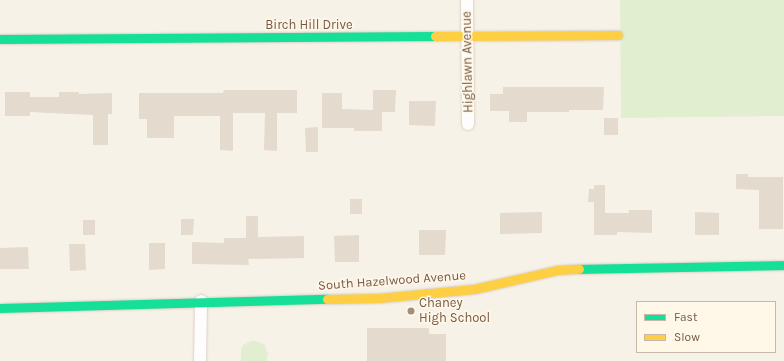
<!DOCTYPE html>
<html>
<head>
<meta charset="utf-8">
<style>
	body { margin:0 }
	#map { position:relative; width:784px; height:361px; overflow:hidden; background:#f7f2e7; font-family:Karla,sans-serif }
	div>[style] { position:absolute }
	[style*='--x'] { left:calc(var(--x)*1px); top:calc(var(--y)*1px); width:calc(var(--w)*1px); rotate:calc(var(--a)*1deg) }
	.green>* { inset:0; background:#e1efd0 }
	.building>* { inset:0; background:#e4dace }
	.roads { filter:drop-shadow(0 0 1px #d8cfc5) drop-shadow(0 0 1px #d8cfc5) }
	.street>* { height:12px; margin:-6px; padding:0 6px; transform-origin:6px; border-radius:6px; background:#fefdfb }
	.fast>* { height:9px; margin:-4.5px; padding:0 4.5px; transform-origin:4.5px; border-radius:4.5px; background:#16e098 }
	.slow>* { height:9px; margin:-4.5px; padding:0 4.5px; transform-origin:4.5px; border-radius:4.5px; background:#ffcf43 }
	.dots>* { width:11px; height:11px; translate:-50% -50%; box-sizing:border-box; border:2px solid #fff7e8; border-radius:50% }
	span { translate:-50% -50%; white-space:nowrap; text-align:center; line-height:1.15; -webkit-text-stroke:3px #fff7e8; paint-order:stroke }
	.street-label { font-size:13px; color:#765946 }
	.poi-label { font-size:13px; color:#765946 }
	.left { translate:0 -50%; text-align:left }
	.legend { position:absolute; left:636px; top:301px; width:140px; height:52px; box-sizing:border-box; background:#fff7e8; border:1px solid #c8b8a7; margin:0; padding:5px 7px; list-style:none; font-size:12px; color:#765946 }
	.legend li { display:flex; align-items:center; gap:8px; height:20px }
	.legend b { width:20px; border:1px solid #c8b8a7 }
</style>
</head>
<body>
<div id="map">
	<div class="green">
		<i style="clip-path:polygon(620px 0,784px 0,784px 116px,621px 118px)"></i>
		<i style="clip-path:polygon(251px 341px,256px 341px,265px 345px,268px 355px,266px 361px,241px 361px,241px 349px,243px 345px)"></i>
	</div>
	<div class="building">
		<i style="clip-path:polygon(503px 87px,604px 87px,603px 110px,569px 110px,569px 112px,527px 112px,527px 122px,509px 122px,509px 111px,490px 111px,490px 94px,503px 94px)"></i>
		<i style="clip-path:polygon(224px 90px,297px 90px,297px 113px,277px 113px,277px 151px,264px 150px,265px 113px,233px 113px,233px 151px,220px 150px,220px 116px,174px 116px,174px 138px,147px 138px,147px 119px,139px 119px,139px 93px,223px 93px)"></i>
		<i style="clip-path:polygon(373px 90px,396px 90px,395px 112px,382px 112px,382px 131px,354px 131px,354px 128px,322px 128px,322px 93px,342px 93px,342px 109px,373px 110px)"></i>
		<i style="clip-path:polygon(5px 92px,30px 92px,30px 97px,59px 97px,59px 92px,79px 92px,79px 94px,112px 93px,112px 114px,108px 114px,108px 145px,93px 145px,93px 115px,30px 112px,30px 116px,5px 116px)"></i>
		<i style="clip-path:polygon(409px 101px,436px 101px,435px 126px,409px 125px)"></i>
		<i style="clip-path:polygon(604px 118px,618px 118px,618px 135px,604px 135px)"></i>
		<i style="clip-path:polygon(318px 127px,318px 152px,306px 152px,305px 128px)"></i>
		<i style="clip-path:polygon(736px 174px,748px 174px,748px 177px,783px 177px,783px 229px,759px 229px,759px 190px,736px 189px)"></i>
		<i style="clip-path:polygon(594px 185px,605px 185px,605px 213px,629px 213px,629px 210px,652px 210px,652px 233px,617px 232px,617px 235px,594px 235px,594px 202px,588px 202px,589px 189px,594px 189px)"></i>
		<i style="clip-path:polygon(350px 199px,362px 199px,362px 214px,350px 214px)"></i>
		<i style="clip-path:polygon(542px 212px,542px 233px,500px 234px,500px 213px)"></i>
		<i style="clip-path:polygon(695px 212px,719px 213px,719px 235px,695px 235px)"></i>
		<i style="clip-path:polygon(246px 216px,258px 216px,258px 237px,304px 236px,304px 258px,248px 259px,249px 265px,192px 264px,192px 242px,224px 243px,224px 238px,246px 238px)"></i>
		<i style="clip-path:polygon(181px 219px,194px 219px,193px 235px,181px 235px)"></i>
		<i style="clip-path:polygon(83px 220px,95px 220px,95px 235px,83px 235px)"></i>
		<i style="clip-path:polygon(419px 230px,446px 230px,445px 255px,419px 255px)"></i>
		<i style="clip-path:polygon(359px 235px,359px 262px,335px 262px,334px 236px)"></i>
		<i style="clip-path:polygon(149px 243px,165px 243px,165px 269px,149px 270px)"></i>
		<i style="clip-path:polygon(69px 244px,85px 244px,86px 270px,70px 271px)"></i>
		<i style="clip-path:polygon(28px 247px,29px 269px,0 269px,0 248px)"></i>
		<i style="clip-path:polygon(367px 328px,429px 328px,429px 334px,446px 334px,446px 361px,367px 361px)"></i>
	</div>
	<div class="roads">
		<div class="street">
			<i style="--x:467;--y:0;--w:124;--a:89.5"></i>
			<i style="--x:200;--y:361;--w:60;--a:-89"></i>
		</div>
		<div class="fast">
			<i style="--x:0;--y:39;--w:435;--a:-0.4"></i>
			<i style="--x:579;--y:269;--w:205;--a:-1.1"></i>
			<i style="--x:0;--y:308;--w:327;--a:-1.6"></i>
		</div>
		<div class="slow">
			<i style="--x:435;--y:36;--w:183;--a:-0.3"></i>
			<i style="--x:327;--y:299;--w:52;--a:-1.1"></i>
			<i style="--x:379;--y:298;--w:95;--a:-5.4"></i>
			<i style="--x:474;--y:289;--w:85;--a:-12.9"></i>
			<i style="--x:557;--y:270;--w:22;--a:-3"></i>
		</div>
	</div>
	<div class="dots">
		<i style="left:411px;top:311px;background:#a38f7e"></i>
	</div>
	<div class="street-label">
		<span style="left:309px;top:25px">Birch Hill Drive</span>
		<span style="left:468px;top:62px;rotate:-91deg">Highlawn Avenue</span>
		<span style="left:392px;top:281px;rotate:-4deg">South Hazelwood Avenue</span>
	</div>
	<div class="poi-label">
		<span class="left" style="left:419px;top:311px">Chaney<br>High School</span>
	</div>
	<ul class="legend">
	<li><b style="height:5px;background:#16e098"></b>Fast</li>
	<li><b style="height:5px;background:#ffcf43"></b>Slow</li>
	</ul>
</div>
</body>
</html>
